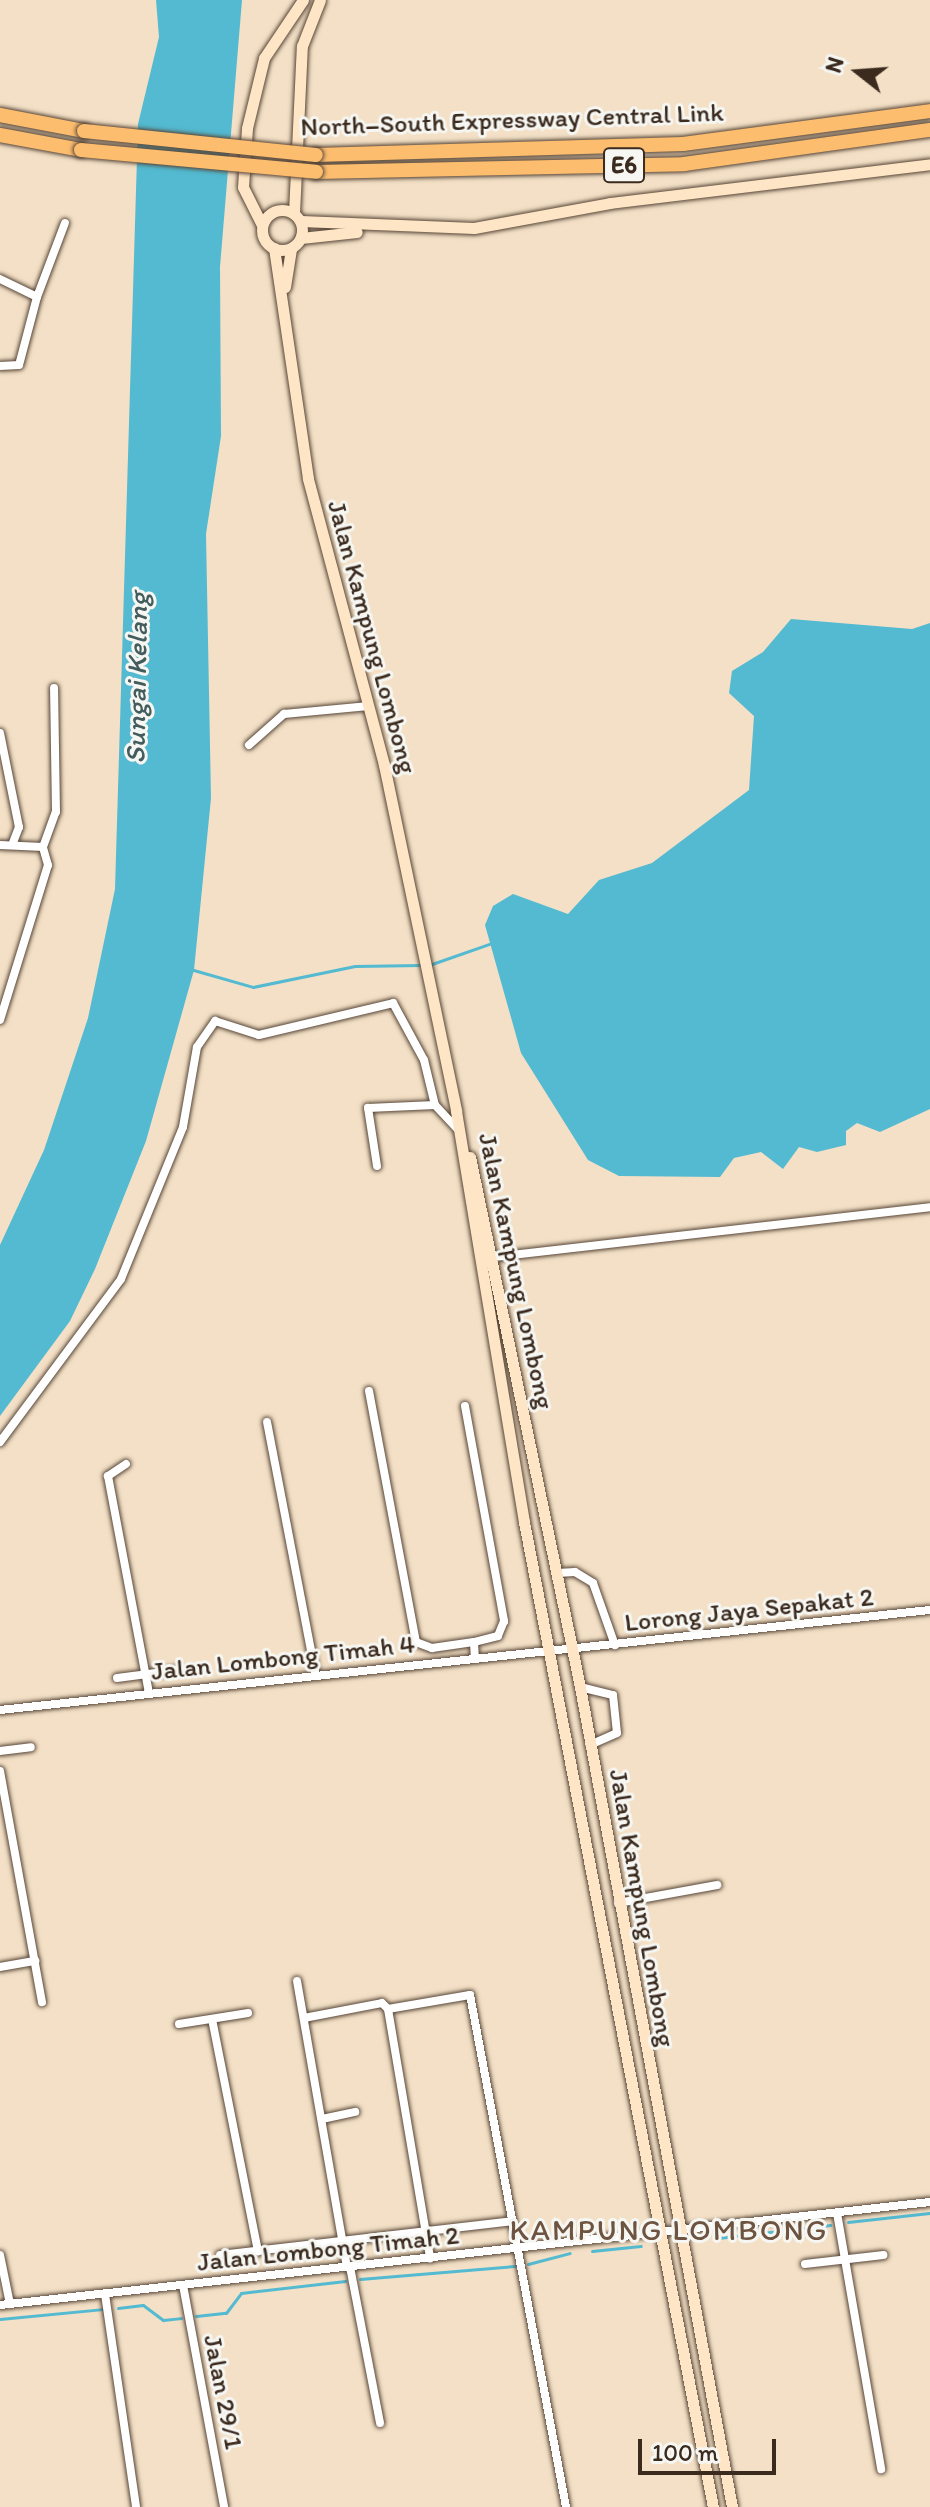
<!DOCTYPE html>
<html>
<head>
<meta charset="utf-8">
<style>
	body { margin:0 }
	#map { position:relative; width:930px; height:2507px; overflow:hidden; background:#f3e0c6; font-family:Itim,sans-serif }
	div>[style] { position:absolute }
	[style*='--x'] { left:calc(var(--x)*1px); top:calc(var(--y)*1px); width:calc(var(--w)*1px); rotate:calc(var(--a)*1deg) }
	.water>* { inset:0; background:#53bad1 }
	.stream>* { height:3px; margin:-1.5px; padding:0 1.5px; transform-origin:1.5px; border-radius:1.5px; background:#53bad1 }
	.roads { filter:drop-shadow(0 0 2px #574537) drop-shadow(0 0 2px #574537) }
	.street>* { height:8px; margin:-4px; padding:0 4px; transform-origin:4px; border-radius:4px; background:#fff }
	.secondary>* { height:11px; margin:-5.5px; padding:0 5.5px; transform-origin:5.5px; border-radius:5.5px; background:#fee5c5 }
	.secondary>.ring { margin:-5.5px; padding:0; box-sizing:content-box; background:none; border:11px solid #fee5c5; border-radius:50% }
	.highway>* { height:14px; margin:-7px; padding:0 7px; transform-origin:7px; border-radius:7px; background:#fcbd6f }
	.bridges { filter:drop-shadow(0 0 2px #574537) drop-shadow(0 0 2px #574537) }
	.highway-bridge>* { height:14px; margin:-7px; padding:0 7px; transform-origin:7px; border-radius:7px; background:#fcbd6f }
	span { translate:-50% -50%; white-space:nowrap; text-align:center; line-height:1.15; -webkit-text-stroke:6px #f6f6f2; paint-order:stroke }
	.shield-label span { padding:2px 6px; background:#f6f6f2; border:2px solid; border-radius:6px; -webkit-text-stroke-width:0 }
	.shield-label { font-size:24px; color:#3b2a1e; font-weight:700 }
	.street-label { font-size:26px; color:#3b2a1e }
	.water-label { font-size:28px; color:#435c5d; font-style:italic }
	.quarter-label { font-size:30px; color:#6e5440; letter-spacing:2px }
	.north { position:absolute; left:818px; top:32px; width:80px; height:80px; -webkit-text-stroke:6px #f6f6f2; paint-order:stroke; rotate:287deg; font-size:22px; font-weight:700; line-height:32px; text-align:center; color:#3b2a1e }
	.north::after { content:''; display:block; margin:auto; width:28px; height:36px; background:#3b2a1e; clip-path:polygon(50% 0,100% 100%,50% 72%,0 100%) }
	.scale { position:absolute; left:638px; top:2439px; width:138px; height:36px; box-sizing:border-box; border:4px solid #3b2a1e; border-top:0; padding-left:10px; font-size:24px; line-height:28px; white-space:nowrap; color:#3b2a1e; -webkit-text-stroke:6px #f6f6f2; paint-order:stroke }
</style>
</head>
<body>
<div id="map">
	<div class="water">
		<i style="clip-path:polygon(156px 0,242px 0,220px 267px,221px 436px,206px 534px,211px 798px,194px 970px,146px 1141px,95px 1269px,70px 1321px,0 1416px,0 1245px,44px 1150px,88px 1018px,115px 889px,138px 124px,159px 37px)"></i>
		<i style="clip-path:polygon(791px 619px,912px 629px,930px 623px,930px 1109px,880px 1132px,857px 1123px,846px 1131px,846px 1145px,817px 1152px,799px 1147px,783px 1169px,761px 1152px,734px 1158px,720px 1177px,619px 1176px,588px 1160px,521px 1053px,485px 925px,493px 906px,513px 894px,568px 914px,599px 880px,652px 863px,749px 790px,754px 716px,729px 693px,732px 671px,763px 652px)"></i>
	</div>
	<div class="stream">
		<i style="--x:429;--y:965;--w:64;--a:-19.3"></i>
		<i style="--x:190;--y:969;--w:66;--a:15.9"></i>
		<i style="--x:253;--y:987;--w:104;--a:-11.6"></i>
		<i style="--x:355;--y:966;--w:66;--a:-0.9"></i>
		<i style="--x:848;--y:2222;--w:82;--a:-6.3"></i>
		<i style="--x:718;--y:2238;--w:113;--a:-6.6"></i>
		<i style="--x:592;--y:2251;--w:49;--a:-5.8"></i>
		<i style="--x:528;--y:2264;--w:43;--a:-14.7"></i>
		<i style="--x:360;--y:2279;--w:155;--a:-4.8"></i>
		<i style="--x:118;--y:2308;--w:25;--a:-7"></i>
		<i style="--x:143;--y:2305;--w:25;--a:37"></i>
		<i style="--x:163;--y:2320;--w:18;--a:-6"></i>
		<i style="--x:196;--y:2316;--w:30;--a:-6"></i>
		<i style="--x:226;--y:2313;--w:25;--a:-53"></i>
		<i style="--x:241;--y:2293;--w:105;--a:-6.6"></i>
		<i style="--x:0;--y:2319;--w:103;--a:-5.5"></i>
	</div>
	<div class="roads">
		<div class="street">
			<i style="--x:0;--y:279;--w:41;--a:25.9"></i>
			<i style="--x:37;--y:297;--w:70;--a:104.8"></i>
			<i style="--x:19;--y:365;--w:19;--a:177"></i>
			<i style="--x:37;--y:297;--w:79;--a:-69.3"></i>
			<i style="--x:0;--y:733;--w:96;--a:78.6"></i>
			<i style="--x:19;--y:827;--w:19;--a:111"></i>
			<i style="--x:249;--y:745;--w:47;--a:-41.5"></i>
			<i style="--x:284;--y:714;--w:85;--a:-5.4"></i>
			<i style="--x:0;--y:845;--w:43;--a:2.7"></i>
			<i style="--x:43;--y:847;--w:37;--a:-70"></i>
			<i style="--x:56;--y:812;--w:124;--a:-90.9"></i>
			<i style="--x:0;--y:1020;--w:162;--a:-72.8"></i>
			<i style="--x:48;--y:865;--w:19;--a:-106"></i>
			<i style="--x:377;--y:1166;--w:59;--a:-98.8"></i>
			<i style="--x:368;--y:1108;--w:67;--a:-2.6"></i>
			<i style="--x:435;--y:1105;--w:34;--a:47"></i>
			<i style="--x:485;--y:1258;--w:448;--a:-6.5"></i>
			<i style="--x:369;--y:1391;--w:255;--a:79.4"></i>
			<i style="--x:416;--y:1642;--w:17;--a:21"></i>
			<i style="--x:432;--y:1648;--w:42;--a:-8.1"></i>
			<i style="--x:465;--y:1406;--w:219;--a:79.7"></i>
			<i style="--x:504;--y:1621;--w:16;--a:112"></i>
			<i style="--x:498;--y:1636;--w:25;--a:166"></i>
			<i style="--x:474;--y:1642;--w:17;--a:87"></i>
			<i style="--x:267;--y:1422;--w:255;--a:79.1"></i>
			<i style="--x:0;--y:1442;--w:203;--a:-53.4"></i>
			<i style="--x:121;--y:1279;--w:164;--a:-67.8"></i>
			<i style="--x:183;--y:1127;--w:81;--a:-80.1"></i>
			<i style="--x:197;--y:1047;--w:32;--a:-55"></i>
			<i style="--x:215;--y:1021;--w:46;--a:17.7"></i>
			<i style="--x:259;--y:1035;--w:138;--a:-13.4"></i>
			<i style="--x:393;--y:1003;--w:65;--a:61.5"></i>
			<i style="--x:424;--y:1060;--w:46;--a:76.3"></i>
			<i style="--x:126;--y:1464;--w:22;--a:146"></i>
			<i style="--x:108;--y:1476;--w:220;--a:79.3"></i>
			<i style="--x:557;--y:1573;--w:18;--a:-3"></i>
			<i style="--x:575;--y:1572;--w:21;--a:31"></i>
			<i style="--x:593;--y:1583;--w:66;--a:70.5"></i>
			<i style="--x:117;--y:1678;--w:63;--a:-7.4"></i>
			<i style="--x:580;--y:1687;--w:34;--a:14"></i>
			<i style="--x:613;--y:1695;--w:38;--a:84"></i>
			<i style="--x:617;--y:1733;--w:30;--a:156"></i>
			<i style="--x:0;--y:1710;--w:935;--a:-6.14"></i>
			<i style="--x:0;--y:1751;--w:31;--a:-7"></i>
			<i style="--x:0;--y:1771;--w:235;--a:79.7"></i>
			<i style="--x:618;--y:1903;--w:101;--a:-10.3"></i>
			<i style="--x:0;--y:1967;--w:36;--a:-10"></i>
			<i style="--x:297;--y:1981;--w:290;--a:80.1"></i>
			<i style="--x:388;--y:2009;--w:83;--a:-9.7"></i>
			<i style="--x:470;--y:1995;--w:521;--a:79.38"></i>
			<i style="--x:388;--y:2009;--w:253;--a:80.4"></i>
			<i style="--x:304;--y:2018;--w:79;--a:-10.9"></i>
			<i style="--x:382;--y:2003;--w:8;--a:45"></i>
			<i style="--x:212;--y:2019;--w:237;--a:78.8"></i>
			<i style="--x:179;--y:2024;--w:70;--a:-9.1"></i>
			<i style="--x:322;--y:2119;--w:34;--a:-12"></i>
			<i style="--x:837;--y:2213;--w:260;--a:80.2"></i>
			<i style="--x:0;--y:2255;--w:50;--a:78.5"></i>
			<i style="--x:220;--y:2255;--w:294;--a:-6.6"></i>
			<i style="--x:805;--y:2264;--w:79;--a:-6.6"></i>
			<i style="--x:350;--y:2267;--w:159;--a:79.1"></i>
			<i style="--x:183;--y:2285;--w:226;--a:79.5"></i>
			<i style="--x:105;--y:2294;--w:215;--a:81.7"></i>
			<i style="--x:0;--y:2305;--w:936;--a:-6.32"></i>
		</div>
		<div class="secondary">
			<i class="ring" style="left:262px;top:210px;width:29px;height:29px"></i>
			<i style="--x:294;--y:213;--w:167;--a:-87.3"></i>
			<i style="--x:302;--y:46;--w:49;--a:-68.6"></i>
			<i style="--x:301;--y:221;--w:173;--a:2.3"></i>
			<i style="--x:474;--y:228;--w:138;--a:-10.4"></i>
			<i style="--x:610;--y:203;--w:322;--a:-6.9"></i>
			<i style="--x:262;--y:225;--w:42;--a:-116.6"></i>
			<i style="--x:243;--y:187;--w:59;--a:-86.1"></i>
			<i style="--x:247;--y:128;--w:72;--a:-76.3"></i>
			<i style="--x:264;--y:58;--w:70;--a:-56.1"></i>
			<i style="--x:301;--y:238;--w:56;--a:-6.1"></i>
			<i style="--x:274;--y:248;--w:233;--a:81.6"></i>
			<i style="--x:308;--y:479;--w:296;--a:75.1"></i>
			<i style="--x:384;--y:765;--w:353;--a:78.2"></i>
			<i style="--x:456;--y:1111;--w:417;--a:80.6"></i>
			<i style="--x:524;--y:1522;--w:1003;--a:79.14"></i>
			<i style="--x:285;--y:287;--w:39;--a:-81"></i>
			<i style="--x:470;--y:1157;--w:541;--a:78.27"></i>
			<i style="--x:580;--y:1687;--w:834;--a:79.5"></i>
		</div>
		<div class="highway">
			<i style="--x:0;--y:115;--w:86;--a:10.8"></i>
			<i style="--x:0;--y:135;--w:82;--a:10.5"></i>
			<i style="--x:316;--y:155;--w:367;--a:-1.7"></i>
			<i style="--x:683;--y:144;--w:249;--a:-7.6"></i>
			<i style="--x:316;--y:172;--w:368;--a:-1.2"></i>
			<i style="--x:684;--y:164;--w:248;--a:-7.9"></i>
		</div>
	</div>
	<div class="bridges">
		<div class="highway-bridge">
			<i style="--x:84;--y:131;--w:233;--a:5.9"></i>
			<i style="--x:81;--y:150;--w:236;--a:5.3"></i>
		</div>
	</div>
	<div class="shield-label">
		<span style="left:624px;top:165px">E6</span>
	</div>
	<div class="street-label">
		<span style="left:512px;top:120px;rotate:-2deg">North–South Expressway Central Link</span>
		<span style="left:372px;top:637px;rotate:75deg">Jalan Kampung Lombong</span>
		<span style="left:516px;top:1271px;rotate:78deg">Jalan Kampung Lombong</span>
		<span style="left:749px;top:1610px;rotate:-6deg">Lorong Jaya Sepakat 2</span>
		<span style="left:283px;top:1658px;rotate:-6deg">Jalan Lombong Timah 4</span>
		<span style="left:642px;top:1908px;rotate:80deg">Jalan Kampung Lombong</span>
		<span style="left:328px;top:2249px;rotate:-6deg">Jalan Lombong Timah 2</span>
		<span style="left:223px;top:2392px;rotate:79deg">Jalan 29/1</span>
	</div>
	<div class="water-label">
		<span style="left:136px;top:678px;rotate:-89deg">Sungai Kelang</span>
	</div>
	<div class="quarter-label">
		<span style="left:669px;top:2230px">KAMPUNG LOMBONG</span>
	</div>
	<div class="north">N</div>
	<div class="scale">100 m</div>
</div>
</body>
</html>
